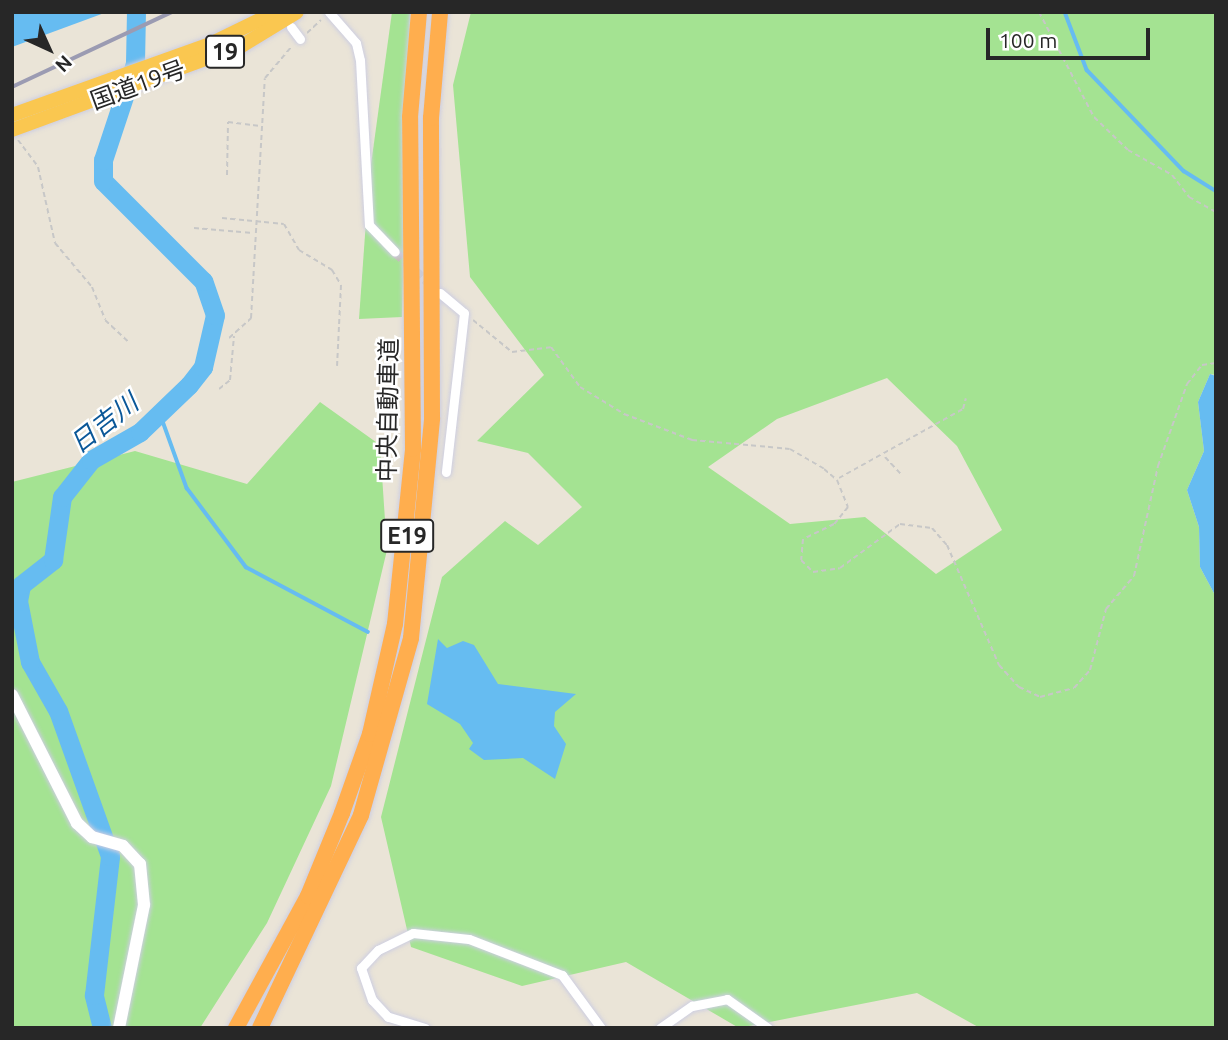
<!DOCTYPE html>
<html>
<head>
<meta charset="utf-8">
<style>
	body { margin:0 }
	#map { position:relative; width:1228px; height:1040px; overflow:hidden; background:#eae4d7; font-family:Ubuntu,"Noto Sans JP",sans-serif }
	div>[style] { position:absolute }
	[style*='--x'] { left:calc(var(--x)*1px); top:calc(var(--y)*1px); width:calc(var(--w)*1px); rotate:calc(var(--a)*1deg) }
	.green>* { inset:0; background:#a4e392 }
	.water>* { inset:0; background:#66bcf1 }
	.stream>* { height:3.5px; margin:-1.75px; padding:0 1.75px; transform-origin:1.75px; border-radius:1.75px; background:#66bcf1 }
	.river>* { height:19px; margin:-9.5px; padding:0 9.5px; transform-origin:9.5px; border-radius:9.5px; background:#66bcf1 }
	.minor-tunnel>* { height:9px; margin-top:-4.5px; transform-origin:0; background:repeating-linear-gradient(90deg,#c3beb4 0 9px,transparent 0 13.5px) }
	.path>* { height:2px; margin-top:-1px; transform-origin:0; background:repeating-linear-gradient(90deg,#c7c7c7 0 5px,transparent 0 8.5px) }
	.roads { filter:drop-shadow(0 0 2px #cdcee1) drop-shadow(0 0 2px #cdcee1) }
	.minor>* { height:9px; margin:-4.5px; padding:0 4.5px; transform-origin:4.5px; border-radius:4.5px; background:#fff }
	.secondary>* { height:12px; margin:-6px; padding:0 6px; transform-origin:6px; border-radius:6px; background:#fff }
	.trunk>* { height:14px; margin:-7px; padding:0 7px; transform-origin:7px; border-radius:7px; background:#fac750 }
	.motorway>* { height:16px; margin:-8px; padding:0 8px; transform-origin:8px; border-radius:8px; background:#ffae4e }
	.rail>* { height:3.5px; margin:-1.75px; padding:0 1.75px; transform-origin:1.75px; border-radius:1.75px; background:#9b9bb2 }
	span { translate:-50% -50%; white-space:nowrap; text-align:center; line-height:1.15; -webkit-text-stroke:5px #fff; paint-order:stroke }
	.shield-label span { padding:2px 5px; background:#fff; border:2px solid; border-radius:5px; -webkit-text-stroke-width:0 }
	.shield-label { font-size:23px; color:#272727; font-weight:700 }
	.street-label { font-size:24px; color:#272727 }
	.water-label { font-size:26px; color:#0a5798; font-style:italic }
	.frame { position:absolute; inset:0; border:14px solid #272727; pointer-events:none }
	.north { position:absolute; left:14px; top:14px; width:70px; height:70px; -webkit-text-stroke:5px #fff; paint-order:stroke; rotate:135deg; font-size:19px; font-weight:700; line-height:28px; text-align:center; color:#272727 }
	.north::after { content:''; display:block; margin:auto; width:24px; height:32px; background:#272727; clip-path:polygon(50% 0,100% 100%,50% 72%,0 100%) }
	.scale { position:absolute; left:986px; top:28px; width:164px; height:32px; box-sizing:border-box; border:4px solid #272727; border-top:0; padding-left:9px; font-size:21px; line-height:24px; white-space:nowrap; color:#272727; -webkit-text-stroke:5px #fff; paint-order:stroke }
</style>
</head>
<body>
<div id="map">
	<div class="green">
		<i style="clip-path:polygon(392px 12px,410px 12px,402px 317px,359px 319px,369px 179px)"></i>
		<i style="clip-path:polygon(evenodd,471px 12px,1216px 12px,1216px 375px,1210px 374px,1198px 402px,1204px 451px,1187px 490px,1199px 527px,1200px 567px,1216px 597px,1216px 1028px,980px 1028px,917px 993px,739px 1028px,626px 962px,522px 986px,411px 947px,381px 817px,442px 577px,505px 521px,538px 545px,582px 507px,528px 453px,477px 441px,544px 375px,470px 277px,453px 85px,471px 12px,887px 378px,957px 446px,1002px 530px,936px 574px,865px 517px,790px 524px,708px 467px,777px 419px,887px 378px)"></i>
		<i style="clip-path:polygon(320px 402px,380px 445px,387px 550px,331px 786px,267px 923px,200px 1028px,12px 1028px,12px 482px,135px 451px,247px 484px)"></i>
	</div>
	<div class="water">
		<i style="clip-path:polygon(12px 12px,107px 12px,12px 47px)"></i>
		<i style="clip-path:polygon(1210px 374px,1216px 376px,1216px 597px,1200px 567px,1199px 527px,1187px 490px,1204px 451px,1198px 402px)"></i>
		<i style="clip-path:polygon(438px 639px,447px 648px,463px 641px,474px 645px,498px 684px,576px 694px,555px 712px,554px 726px,566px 744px,555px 779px,523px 758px,484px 760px,469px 749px,473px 743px,460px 724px,427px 704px)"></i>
	</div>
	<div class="stream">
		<i style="--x:1065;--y:12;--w:62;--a:69.2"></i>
		<i style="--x:1087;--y:70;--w:140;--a:46.2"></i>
		<i style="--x:1184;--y:171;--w:38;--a:32"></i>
		<i style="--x:160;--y:413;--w:80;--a:70.2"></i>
		<i style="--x:187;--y:488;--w:99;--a:53.2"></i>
		<i style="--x:246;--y:567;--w:138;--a:28"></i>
	</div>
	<div class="river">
		<i style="--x:102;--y:1028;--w:34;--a:-104"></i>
		<i style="--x:94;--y:995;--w:140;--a:-83.4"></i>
		<i style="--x:110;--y:856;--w:154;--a:-109.7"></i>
		<i style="--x:58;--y:711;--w:56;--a:-119.7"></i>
		<i style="--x:30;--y:662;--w:62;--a:-101.1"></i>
		<i style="--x:18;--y:601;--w:16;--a:-79"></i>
		<i style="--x:21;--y:585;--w:41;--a:-38"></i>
		<i style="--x:53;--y:560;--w:64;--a:-81.9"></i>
		<i style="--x:62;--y:497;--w:47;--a:-51.9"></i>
		<i style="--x:91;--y:460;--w:56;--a:-29.7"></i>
		<i style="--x:140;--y:432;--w:68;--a:-43.8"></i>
		<i style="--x:189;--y:385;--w:23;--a:-52"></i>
		<i style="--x:203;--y:367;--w:53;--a:-77"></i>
		<i style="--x:215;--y:315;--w:36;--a:-109"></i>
		<i style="--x:203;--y:281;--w:141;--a:-135"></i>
		<i style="--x:103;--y:181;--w:21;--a:-90"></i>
		<i style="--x:103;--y:160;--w:102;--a:-71.7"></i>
		<i style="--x:135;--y:63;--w:51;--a:-88.9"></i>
	</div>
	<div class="minor-tunnel">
		<i style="--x:395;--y:252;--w:47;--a:42.4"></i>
	</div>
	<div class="path">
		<i style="--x:1039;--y:12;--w:119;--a:62.4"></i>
		<i style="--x:1094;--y:117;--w:47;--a:44.1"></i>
		<i style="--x:1128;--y:150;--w:51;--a:29.6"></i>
		<i style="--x:1172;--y:175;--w:28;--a:52"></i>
		<i style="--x:1189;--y:197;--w:31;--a:29"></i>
		<i style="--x:307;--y:33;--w:19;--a:-43"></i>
		<i style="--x:18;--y:140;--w:34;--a:53"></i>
		<i style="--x:38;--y:167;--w:78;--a:77.4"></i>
		<i style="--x:55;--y:243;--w:57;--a:49.9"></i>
		<i style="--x:92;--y:287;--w:35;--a:68"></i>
		<i style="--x:105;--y:320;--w:33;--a:43"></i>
		<i style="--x:227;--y:175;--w:53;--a:-88.9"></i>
		<i style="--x:228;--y:122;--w:33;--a:7"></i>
		<i style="--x:222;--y:218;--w:62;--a:5.5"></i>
		<i style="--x:284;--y:224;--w:30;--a:60"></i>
		<i style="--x:299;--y:250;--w:39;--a:31"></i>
		<i style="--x:332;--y:270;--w:17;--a:59"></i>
		<i style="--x:341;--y:285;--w:81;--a:92.8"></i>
		<i style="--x:194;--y:228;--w:59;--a:4.8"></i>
		<i style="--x:473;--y:320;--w:50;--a:39.4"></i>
		<i style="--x:512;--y:352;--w:39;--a:-7"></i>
		<i style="--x:551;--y:347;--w:49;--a:54.1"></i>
		<i style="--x:580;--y:387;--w:52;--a:31.5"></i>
		<i style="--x:624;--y:414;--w:73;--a:20.9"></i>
		<i style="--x:692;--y:440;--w:98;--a:5.2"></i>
		<i style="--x:790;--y:449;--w:39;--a:30"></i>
		<i style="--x:824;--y:469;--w:17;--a:40"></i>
		<i style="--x:837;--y:480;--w:29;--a:68"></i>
		<i style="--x:848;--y:507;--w:22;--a:129"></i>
		<i style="--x:834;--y:524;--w:34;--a:154"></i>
		<i style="--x:803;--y:539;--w:21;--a:95"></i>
		<i style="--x:801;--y:560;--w:17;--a:45"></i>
		<i style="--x:813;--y:572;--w:27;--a:-8"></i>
		<i style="--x:840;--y:568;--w:74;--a:-36.3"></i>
		<i style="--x:900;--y:524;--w:32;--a:7"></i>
		<i style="--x:932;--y:528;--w:23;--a:49"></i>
		<i style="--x:947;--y:545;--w:131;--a:66.6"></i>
		<i style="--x:999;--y:665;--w:30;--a:48"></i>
		<i style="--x:1019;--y:687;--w:23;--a:25"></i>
		<i style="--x:1040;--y:697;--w:35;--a:-15"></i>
		<i style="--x:1074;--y:688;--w:24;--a:-48"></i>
		<i style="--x:1090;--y:670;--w:63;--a:-75.3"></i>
		<i style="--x:1106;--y:609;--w:43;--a:-49.7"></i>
		<i style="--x:1134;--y:576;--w:113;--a:-77.7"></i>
		<i style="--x:1158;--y:466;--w:87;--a:-70.5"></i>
		<i style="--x:1187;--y:384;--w:24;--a:-52"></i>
		<i style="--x:1202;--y:365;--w:14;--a:-8"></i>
		<i style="--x:229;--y:338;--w:30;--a:-42"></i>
		<i style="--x:251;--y:318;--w:240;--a:-86.7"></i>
		<i style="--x:265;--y:78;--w:42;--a:-49.8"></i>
		<i style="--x:219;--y:389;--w:14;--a:-39"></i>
		<i style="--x:230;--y:380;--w:44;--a:-84.8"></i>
		<i style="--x:885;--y:457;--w:23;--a:47"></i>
		<i style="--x:839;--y:478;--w:142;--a:-29.1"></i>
		<i style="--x:963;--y:409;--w:11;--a:-75"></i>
	</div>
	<div class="roads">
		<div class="minor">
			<i style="--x:329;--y:12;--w:41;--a:48.9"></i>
			<i style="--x:356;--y:43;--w:17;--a:77"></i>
			<i style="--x:360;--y:60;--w:165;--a:86.9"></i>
			<i style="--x:369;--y:225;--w:37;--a:46"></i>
			<i style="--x:291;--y:27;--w:15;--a:53"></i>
			<i style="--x:440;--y:293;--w:31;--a:40"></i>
			<i style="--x:464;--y:313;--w:160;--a:96.5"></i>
			<i style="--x:425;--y:1028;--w:39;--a:-163"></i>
			<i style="--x:388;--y:1017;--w:23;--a:-133"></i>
			<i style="--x:372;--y:1000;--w:34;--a:-109"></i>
			<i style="--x:361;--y:968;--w:25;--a:-47"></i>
			<i style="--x:378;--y:950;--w:39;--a:-26"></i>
			<i style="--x:413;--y:933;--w:56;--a:6.1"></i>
			<i style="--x:469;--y:939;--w:100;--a:21.2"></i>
			<i style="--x:562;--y:975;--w:66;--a:53.7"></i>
			<i style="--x:660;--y:1028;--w:39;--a:-35"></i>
			<i style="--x:692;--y:1006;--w:36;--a:-11"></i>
			<i style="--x:727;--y:999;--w:50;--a:35.3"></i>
		</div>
		<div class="secondary">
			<i style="--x:12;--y:695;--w:144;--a:63.1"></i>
			<i style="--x:77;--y:823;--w:21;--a:43"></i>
			<i style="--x:92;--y:837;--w:32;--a:16"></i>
			<i style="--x:123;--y:846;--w:25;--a:47"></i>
			<i style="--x:140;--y:864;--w:41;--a:84.4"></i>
			<i style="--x:144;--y:905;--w:126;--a:101.5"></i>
		</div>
		<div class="trunk">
			<i style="--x:12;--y:115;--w:210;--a:-19.7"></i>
			<i style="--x:210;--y:44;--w:73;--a:-25.9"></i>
			<i style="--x:12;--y:130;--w:246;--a:-20.2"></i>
			<i style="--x:243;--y:45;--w:63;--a:-31.4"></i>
		</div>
		<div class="motorway">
			<i style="--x:236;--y:1028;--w:150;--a:-61.4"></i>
			<i style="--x:308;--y:896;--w:90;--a:-67.7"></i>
			<i style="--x:342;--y:813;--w:84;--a:-70.5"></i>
			<i style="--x:370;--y:734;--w:113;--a:-77.2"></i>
			<i style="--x:395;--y:624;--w:176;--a:-84.1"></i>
			<i style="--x:413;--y:449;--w:332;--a:-90.5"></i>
			<i style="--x:410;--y:117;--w:105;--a:-85.1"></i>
			<i style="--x:260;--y:1028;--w:236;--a:-64.6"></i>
			<i style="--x:361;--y:815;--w:184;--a:-74.2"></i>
			<i style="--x:411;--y:638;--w:221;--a:-84.5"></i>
			<i style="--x:432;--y:418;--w:300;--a:-90.2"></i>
			<i style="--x:431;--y:118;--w:106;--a:-85.1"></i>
		</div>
	</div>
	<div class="rail">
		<i style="--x:12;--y:87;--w:177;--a:-25.1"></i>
	</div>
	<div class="shield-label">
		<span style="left:225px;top:52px">19</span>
		<span style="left:407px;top:536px">E19</span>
	</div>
	<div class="street-label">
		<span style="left:138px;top:85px;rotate:-20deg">国道19号</span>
		<span style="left:388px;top:410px;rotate:-89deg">中央自動車道</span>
	</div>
	<div class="water-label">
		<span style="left:104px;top:423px;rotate:-38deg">日吉川</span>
	</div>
	<div class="frame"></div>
	<div class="north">N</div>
	<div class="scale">100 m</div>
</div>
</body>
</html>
